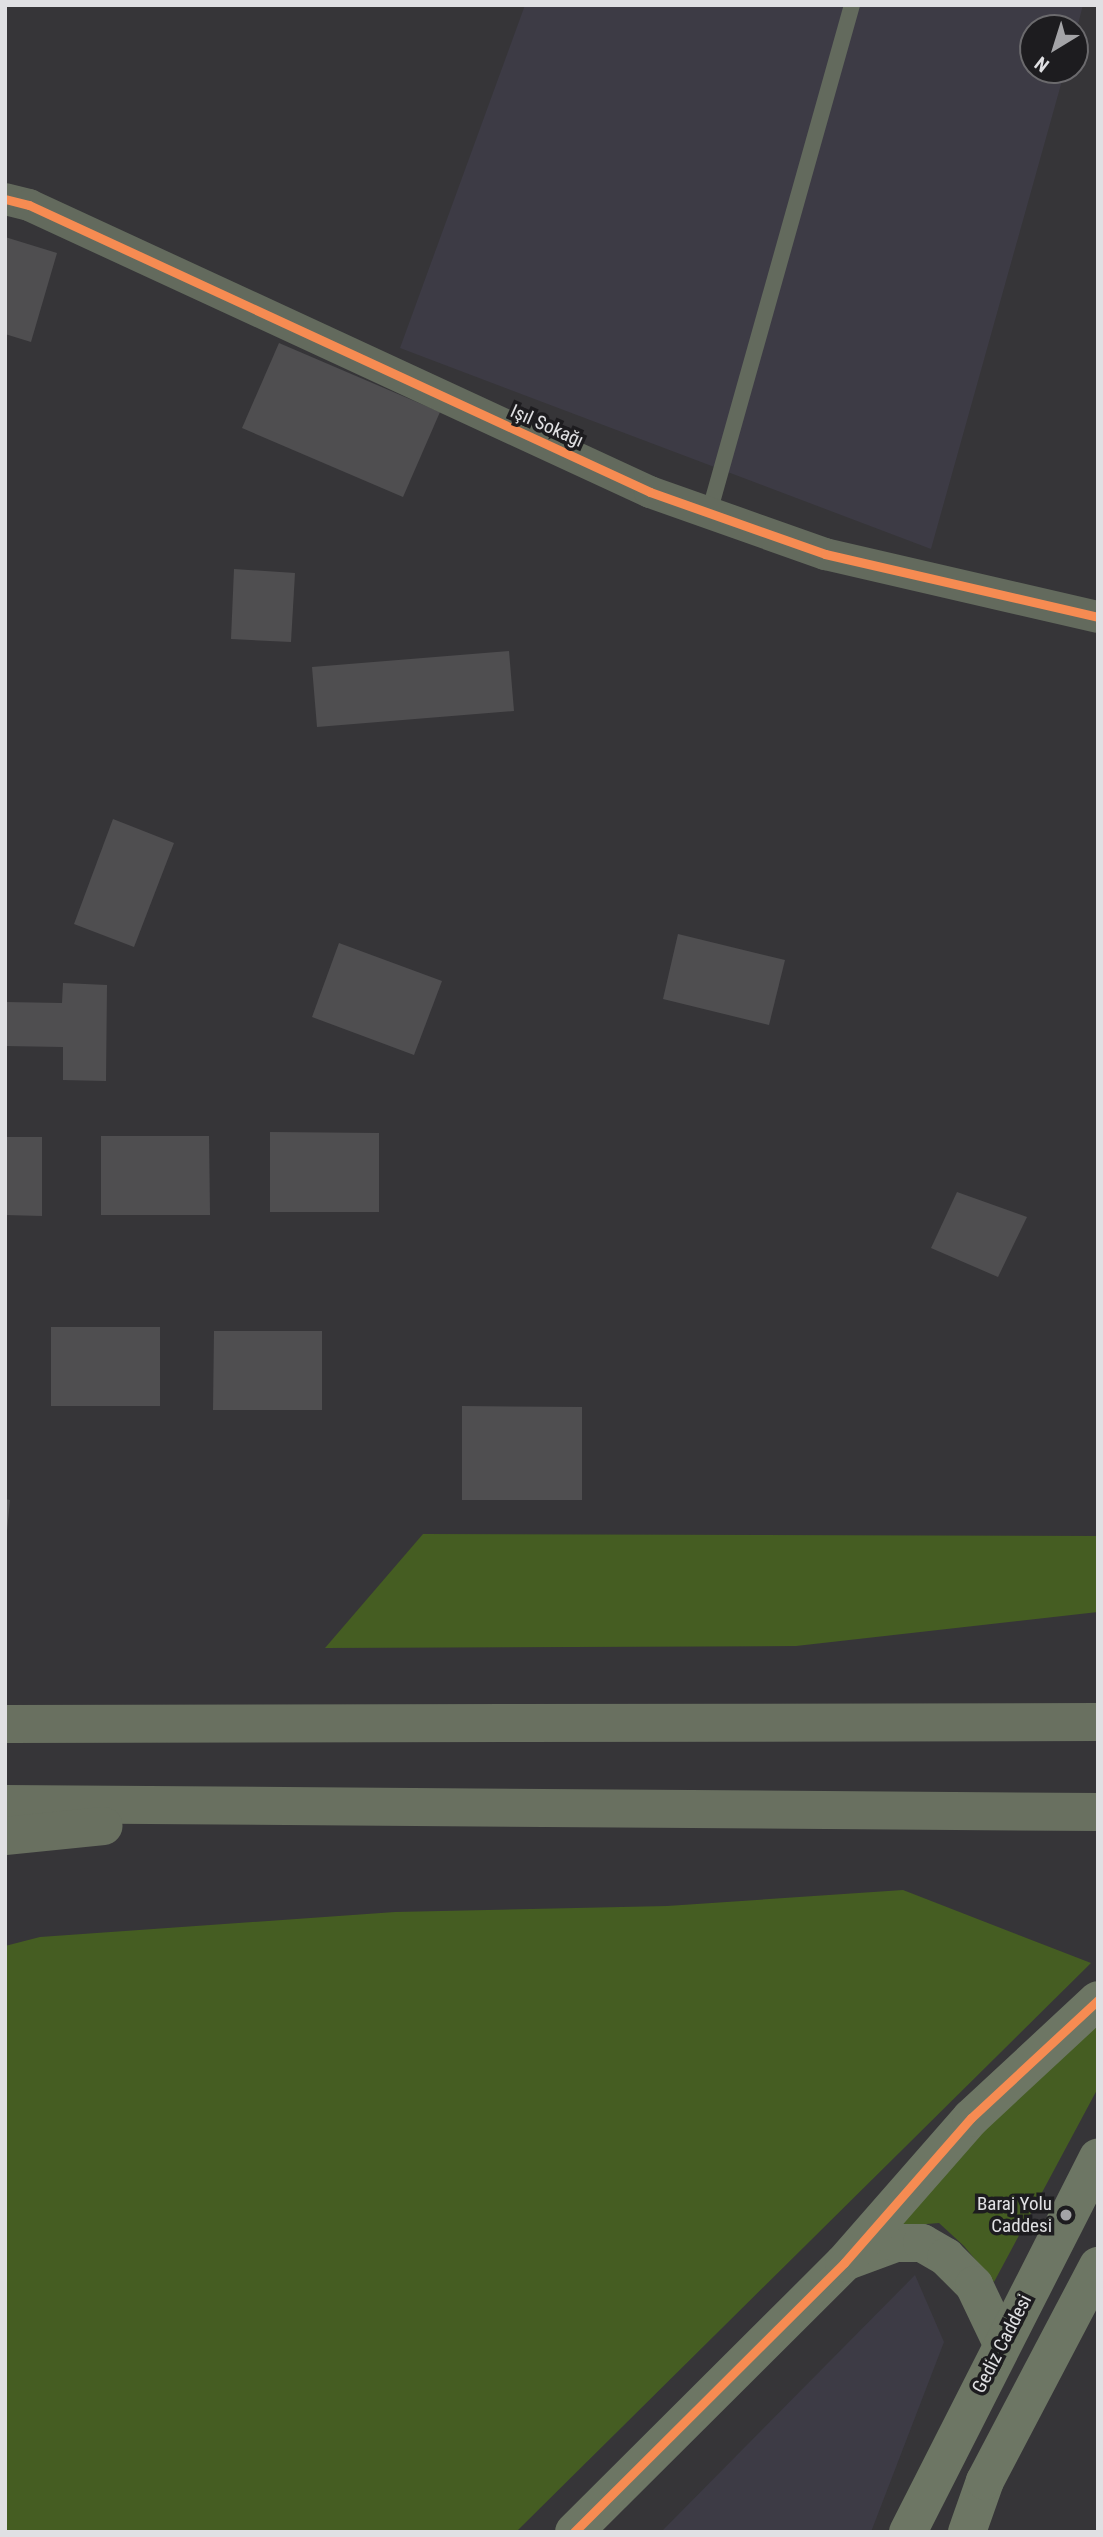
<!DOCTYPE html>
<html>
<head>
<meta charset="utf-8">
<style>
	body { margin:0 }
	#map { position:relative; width:1103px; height:2537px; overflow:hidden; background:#363538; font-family:"Roboto Condensed",sans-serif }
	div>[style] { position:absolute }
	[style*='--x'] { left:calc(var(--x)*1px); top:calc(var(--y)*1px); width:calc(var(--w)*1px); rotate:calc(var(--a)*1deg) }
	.built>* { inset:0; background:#3d3b45 }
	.green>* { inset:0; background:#455d22 }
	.building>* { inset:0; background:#4f4e50 }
	.lane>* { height:16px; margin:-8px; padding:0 8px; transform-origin:8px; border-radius:8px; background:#636a5d }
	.street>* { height:32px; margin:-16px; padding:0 16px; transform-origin:16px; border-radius:16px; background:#636a5d }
	.secondary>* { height:38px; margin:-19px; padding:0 19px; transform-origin:19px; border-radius:19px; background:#6d7664 }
	.highway>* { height:38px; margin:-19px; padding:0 19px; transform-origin:19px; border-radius:19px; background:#697060 }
	.cycleway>* { height:9px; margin:-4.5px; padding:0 4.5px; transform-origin:4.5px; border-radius:4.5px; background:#f68b52 }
	.dots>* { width:19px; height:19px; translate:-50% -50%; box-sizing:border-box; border:4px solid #1d1c1f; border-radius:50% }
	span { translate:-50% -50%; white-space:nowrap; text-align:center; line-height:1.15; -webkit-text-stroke:7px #1d1c1f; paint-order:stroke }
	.street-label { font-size:19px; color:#e0e0e3 }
	.poi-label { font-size:19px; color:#e0e0e3 }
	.right { translate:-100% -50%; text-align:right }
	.frame { position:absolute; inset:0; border:7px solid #e0e0e3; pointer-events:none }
	.north { position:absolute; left:1019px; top:14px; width:70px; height:70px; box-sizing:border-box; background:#1d1c1f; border:2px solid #6b6a6d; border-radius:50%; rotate:218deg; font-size:19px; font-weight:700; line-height:28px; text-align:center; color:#e0e0e3 }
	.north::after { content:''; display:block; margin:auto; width:24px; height:32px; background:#a4a4a7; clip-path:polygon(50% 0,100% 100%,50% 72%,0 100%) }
</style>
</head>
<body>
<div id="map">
	<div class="built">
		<i style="clip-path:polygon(525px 5px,1083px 5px,1075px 36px,1075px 28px,1033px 28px,1033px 70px,1065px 70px,931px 549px,400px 348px)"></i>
		<i style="clip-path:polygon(915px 2275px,944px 2342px,871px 2532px,661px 2532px)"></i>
	</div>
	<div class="green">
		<i style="clip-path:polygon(423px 1534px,1098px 1536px,1098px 1612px,796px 1646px,325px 1648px)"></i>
		<i style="clip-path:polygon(903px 1890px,1091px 1963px,516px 2532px,5px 2532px,5px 1946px,40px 1937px,395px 1912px,667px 1906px)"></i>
		<i style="clip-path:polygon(1098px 2019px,1098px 2088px,994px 2282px,964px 2246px,939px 2223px,890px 2227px,986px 2123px)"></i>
	</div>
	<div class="building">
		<i style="clip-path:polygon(5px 237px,57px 253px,31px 342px,5px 334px)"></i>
		<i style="clip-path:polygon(279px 343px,440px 412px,403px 497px,242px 428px)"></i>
		<i style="clip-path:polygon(234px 569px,295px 573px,291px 642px,231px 639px)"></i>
		<i style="clip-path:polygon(509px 651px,514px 711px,317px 727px,312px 667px)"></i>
		<i style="clip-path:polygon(113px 819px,174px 843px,134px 947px,74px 924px)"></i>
		<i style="clip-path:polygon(678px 934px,785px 960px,769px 1025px,663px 999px)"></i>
		<i style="clip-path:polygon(339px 943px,442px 981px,414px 1055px,312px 1017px)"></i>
		<i style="clip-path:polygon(63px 983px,107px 985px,106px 1081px,63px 1080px,63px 1047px,5px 1046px,5px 1002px,62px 1003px)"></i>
		<i style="clip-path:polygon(270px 1132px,379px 1133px,379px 1212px,270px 1212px)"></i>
		<i style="clip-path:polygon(101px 1136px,209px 1136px,210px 1215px,101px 1215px)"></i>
		<i style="clip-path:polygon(5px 1137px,42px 1137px,42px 1216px,5px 1215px)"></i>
		<i style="clip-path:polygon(957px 1192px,1027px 1217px,998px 1277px,931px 1248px)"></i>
		<i style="clip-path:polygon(51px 1327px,160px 1327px,160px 1406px,51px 1406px)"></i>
		<i style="clip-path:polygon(214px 1331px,322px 1331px,322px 1410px,213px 1410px)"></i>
		<i style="clip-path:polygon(462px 1406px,582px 1407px,582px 1500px,462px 1500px)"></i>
		<i style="clip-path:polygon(5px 1499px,10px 1500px,7px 1531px,5px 1531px)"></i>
	</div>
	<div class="lane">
		<i style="--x:709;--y:513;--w:528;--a:-74.28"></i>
	</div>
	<div class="street">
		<i style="--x:5;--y:199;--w:25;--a:14"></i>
		<i style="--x:29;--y:205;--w:684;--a:24.8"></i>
		<i style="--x:650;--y:492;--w:186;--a:19.5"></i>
		<i style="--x:825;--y:554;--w:280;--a:13"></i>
	</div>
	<div class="secondary">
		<i style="--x:850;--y:2260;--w:49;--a:-20.3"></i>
		<i style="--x:896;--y:2243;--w:26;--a:0"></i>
		<i style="--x:922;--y:2243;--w:28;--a:30"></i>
		<i style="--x:946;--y:2257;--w:40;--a:45"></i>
		<i style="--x:974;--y:2285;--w:65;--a:64.6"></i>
		<i style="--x:574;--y:2532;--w:381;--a:-44.9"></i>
		<i style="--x:844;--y:2263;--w:193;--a:-48.8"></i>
		<i style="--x:971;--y:2118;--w:173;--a:-42.9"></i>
		<i style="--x:908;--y:2532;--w:420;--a:-63.1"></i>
		<i style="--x:967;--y:2532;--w:54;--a:-70.6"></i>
		<i style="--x:985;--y:2481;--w:243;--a:-62.3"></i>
	</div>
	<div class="highway">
		<i style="--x:5;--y:1724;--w:1093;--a:-0.1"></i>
		<i style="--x:5;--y:1804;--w:1093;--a:0.42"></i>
		<i style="--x:5;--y:1836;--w:99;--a:-5.8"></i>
	</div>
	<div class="cycleway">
		<i style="--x:5;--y:199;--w:25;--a:14"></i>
		<i style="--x:29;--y:205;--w:684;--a:24.8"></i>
		<i style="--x:650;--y:492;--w:186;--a:19.5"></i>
		<i style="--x:825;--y:554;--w:280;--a:13"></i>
		<i style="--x:574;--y:2532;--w:381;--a:-44.9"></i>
		<i style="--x:844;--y:2263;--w:193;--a:-48.8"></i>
		<i style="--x:971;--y:2118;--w:173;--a:-42.9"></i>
	</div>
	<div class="dots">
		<i style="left:1066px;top:2215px;background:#a4a4a7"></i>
	</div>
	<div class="street-label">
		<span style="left:547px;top:426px;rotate:24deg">Işıl Sokağı</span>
		<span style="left:1002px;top:2344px;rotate:-63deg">Gediz Caddesi</span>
	</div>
	<div class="poi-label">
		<span class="right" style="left:1052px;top:2215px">Baraj Yolu<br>Caddesi</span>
	</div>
	<div class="frame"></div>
	<div class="north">N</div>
</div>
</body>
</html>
